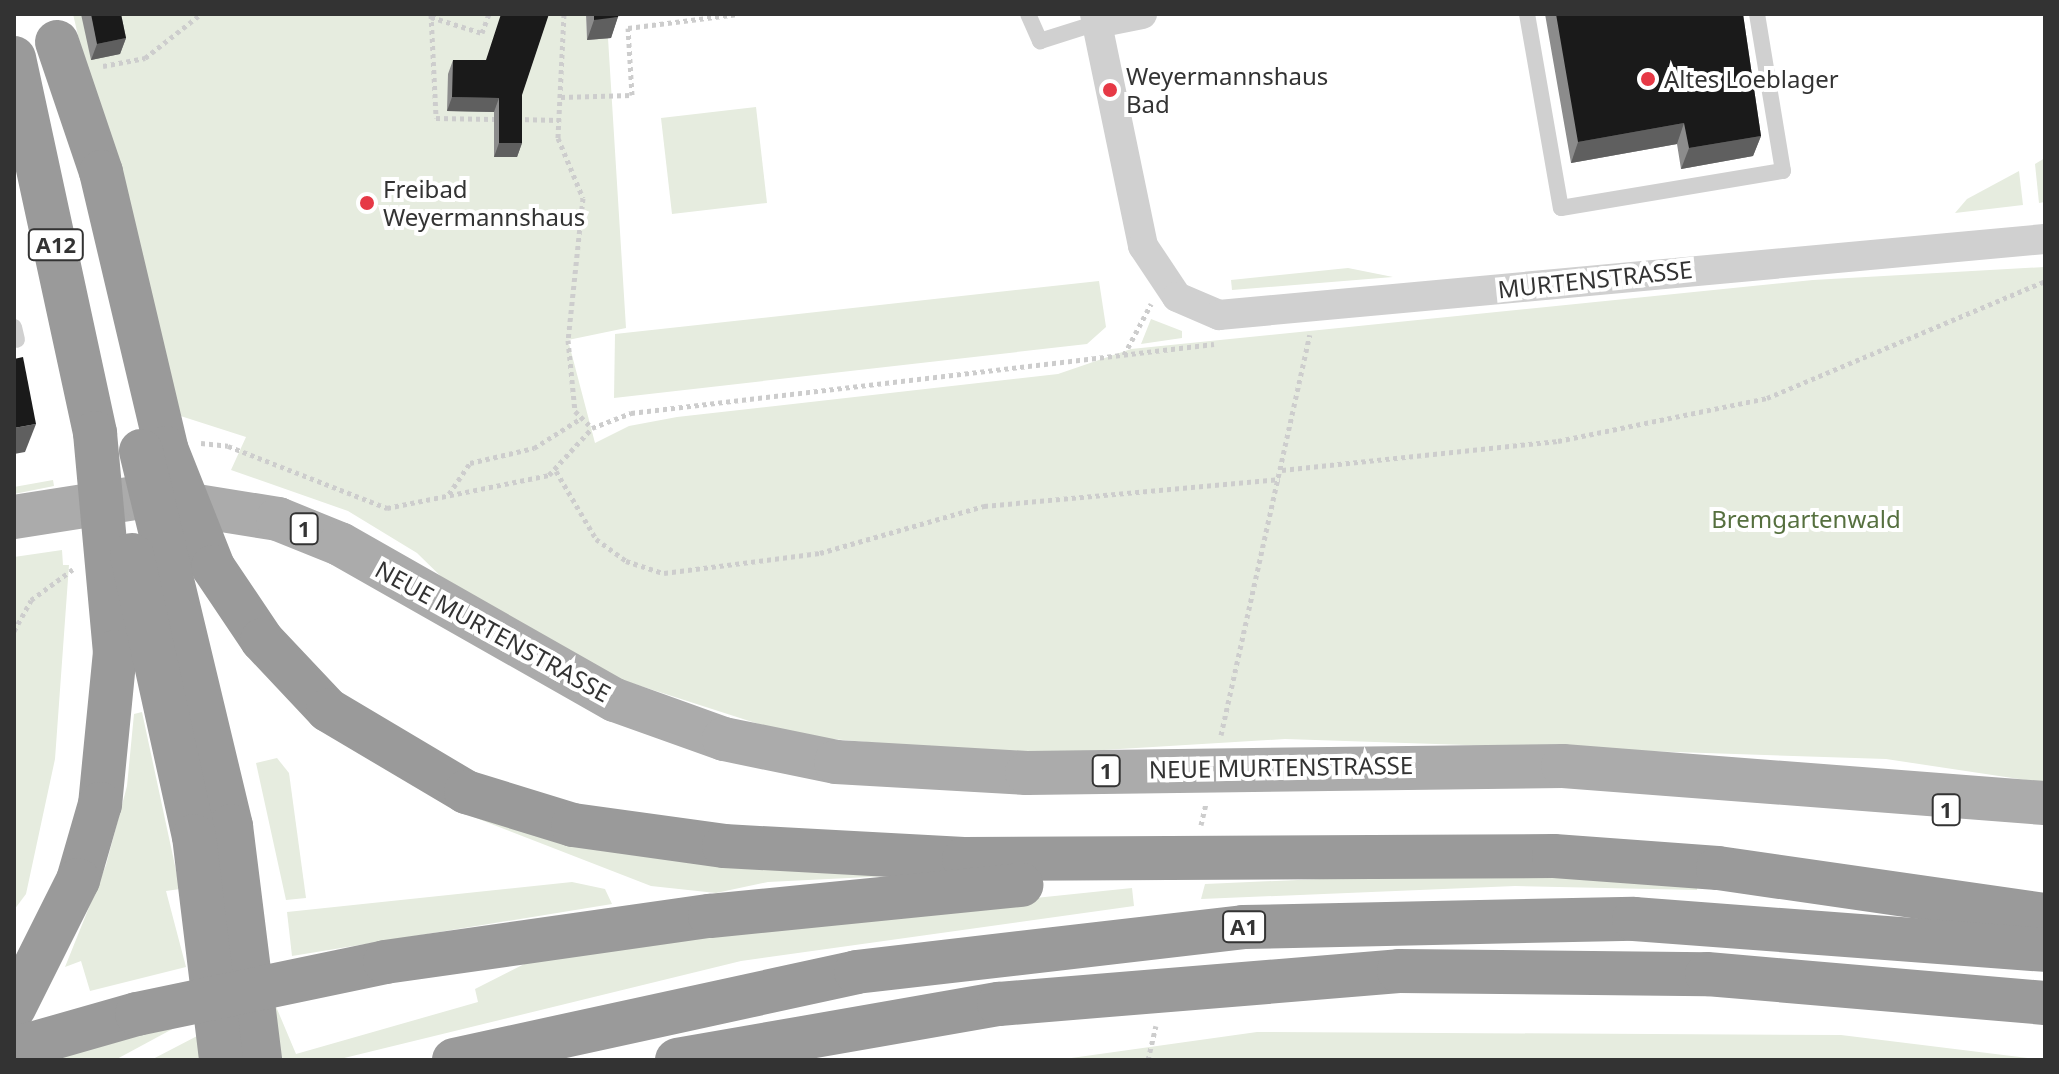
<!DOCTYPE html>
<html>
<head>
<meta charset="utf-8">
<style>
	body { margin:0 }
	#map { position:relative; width:2059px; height:1074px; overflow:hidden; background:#fff; font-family:"Noto Sans",sans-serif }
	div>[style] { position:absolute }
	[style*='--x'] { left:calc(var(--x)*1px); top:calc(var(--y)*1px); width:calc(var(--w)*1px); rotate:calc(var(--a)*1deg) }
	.green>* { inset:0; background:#e6ecdf }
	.path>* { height:5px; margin-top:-2.5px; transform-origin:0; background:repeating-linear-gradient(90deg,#cdcdcd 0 4px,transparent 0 8px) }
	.service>* { height:16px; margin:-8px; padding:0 8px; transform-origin:8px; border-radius:8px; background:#d0d0d0 }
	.minor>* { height:30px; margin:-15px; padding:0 15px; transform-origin:15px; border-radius:15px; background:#d0d0d0 }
	.primary>* { height:44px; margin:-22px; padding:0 22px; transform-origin:22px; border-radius:22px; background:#ababab }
	.motorway>* { height:44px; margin:-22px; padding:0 22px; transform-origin:22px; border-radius:22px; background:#9a9a9a }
	.wall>* { inset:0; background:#8c8c8c }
	.shaded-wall>* { inset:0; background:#5f5f5f }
	.building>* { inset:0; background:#1a1a1a }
	.dots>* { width:22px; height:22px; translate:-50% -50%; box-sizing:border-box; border:4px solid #fff; border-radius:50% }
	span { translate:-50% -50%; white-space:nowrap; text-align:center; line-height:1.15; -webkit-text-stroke:8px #fff; paint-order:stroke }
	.shield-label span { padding:2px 6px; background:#fff; border:2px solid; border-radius:6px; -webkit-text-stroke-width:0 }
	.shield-label { font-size:22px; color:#333; font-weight:700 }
	.poi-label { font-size:24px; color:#333 }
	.left { translate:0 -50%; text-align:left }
	.street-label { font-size:24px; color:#333 }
	.park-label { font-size:24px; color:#56703f }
	.frame { position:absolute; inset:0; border:16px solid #333; pointer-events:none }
</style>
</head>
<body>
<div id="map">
	<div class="green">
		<i style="clip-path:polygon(73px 14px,586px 14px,587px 40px,608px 38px,626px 328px,568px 340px,595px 443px,629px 426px,677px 417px,1058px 374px,1131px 349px,1813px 280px,2045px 267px,2045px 783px,1886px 759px,1285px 739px,1021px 755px,796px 736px,591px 670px,464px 599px,417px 553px,348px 511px,231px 470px,246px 437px,165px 411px)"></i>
		<i style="clip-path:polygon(756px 107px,767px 203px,672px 214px,661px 118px)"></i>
		<i style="clip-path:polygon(2045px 158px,2045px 202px,2039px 203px,2035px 164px)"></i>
		<i style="clip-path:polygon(2019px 171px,2023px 205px,1955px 213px,1967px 199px)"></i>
		<i style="clip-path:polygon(1348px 268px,1393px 277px,1232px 290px,1231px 280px)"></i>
		<i style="clip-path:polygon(1099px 281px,1106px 327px,1087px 344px,614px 398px,615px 334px)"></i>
		<i style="clip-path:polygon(1151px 319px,1182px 331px,1182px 338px,1141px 344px)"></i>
		<i style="clip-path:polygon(53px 480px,54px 486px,14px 494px,14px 487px)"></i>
		<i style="clip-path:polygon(62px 550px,63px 565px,69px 565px,55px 759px,26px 894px,14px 910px,14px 557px)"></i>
		<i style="clip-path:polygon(142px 712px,180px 889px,166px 891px,186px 967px,90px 991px,81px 961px,65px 967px,106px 865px,127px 786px,134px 714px)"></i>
		<i style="clip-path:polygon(328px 734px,410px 779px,889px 876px,768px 882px,716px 893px,651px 886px,453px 809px)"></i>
		<i style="clip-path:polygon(277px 758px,289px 773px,306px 898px,286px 900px,256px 763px)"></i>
		<i style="clip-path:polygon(1456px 873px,1698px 882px,1697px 890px,1515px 886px,1201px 899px,1205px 884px)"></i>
		<i style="clip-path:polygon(572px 882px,605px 889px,612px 904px,292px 956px,287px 912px)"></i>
		<i style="clip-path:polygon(1132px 888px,1134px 906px,741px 961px,336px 1060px,151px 1060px,272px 997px,296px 1054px,478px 1002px,475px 989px,558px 947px)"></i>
		<i style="clip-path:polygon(191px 1019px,115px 1060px,14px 1060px)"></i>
		<i style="clip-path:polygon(1257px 1032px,1841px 1035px,2045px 1060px,1057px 1060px)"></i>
	</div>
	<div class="path">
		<i style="--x:431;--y:14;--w:104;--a:87.2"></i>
		<i style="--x:436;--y:118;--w:58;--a:1"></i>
		<i style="--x:564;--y:14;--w:124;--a:92.8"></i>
		<i style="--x:558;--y:138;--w:65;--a:67.4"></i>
		<i style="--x:583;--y:198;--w:143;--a:96"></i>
		<i style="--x:568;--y:340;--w:71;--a:84.4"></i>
		<i style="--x:575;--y:411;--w:24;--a:45"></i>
		<i style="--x:431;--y:17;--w:53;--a:17.4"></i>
		<i style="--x:482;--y:33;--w:20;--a:-70"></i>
		<i style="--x:103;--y:66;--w:43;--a:-10.8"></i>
		<i style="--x:145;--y:58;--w:71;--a:-38.2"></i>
		<i style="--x:561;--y:97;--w:71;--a:-1.6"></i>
		<i style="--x:632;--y:95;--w:67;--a:-93.4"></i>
		<i style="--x:628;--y:28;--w:111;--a:-7.3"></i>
		<i style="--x:517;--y:119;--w:42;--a:1.4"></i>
		<i style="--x:1124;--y:355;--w:58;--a:-62.1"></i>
		<i style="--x:201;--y:443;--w:27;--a:6"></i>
		<i style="--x:228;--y:446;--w:171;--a:21.3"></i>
		<i style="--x:387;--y:508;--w:165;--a:-11.5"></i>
		<i style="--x:549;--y:475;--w:64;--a:-47.5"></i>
		<i style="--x:592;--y:428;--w:42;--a:-21"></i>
		<i style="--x:631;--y:413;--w:587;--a:-6.75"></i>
		<i style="--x:1282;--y:470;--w:278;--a:-6"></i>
		<i style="--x:1558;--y:441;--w:213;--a:-11.6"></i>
		<i style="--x:1767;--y:398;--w:302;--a:-22.8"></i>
		<i style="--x:556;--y:471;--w:79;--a:59.5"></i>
		<i style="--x:596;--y:539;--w:37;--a:36"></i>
		<i style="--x:626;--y:561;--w:40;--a:18"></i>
		<i style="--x:664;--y:573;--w:157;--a:-7.3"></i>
		<i style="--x:820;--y:553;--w:171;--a:-16"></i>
		<i style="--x:984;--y:506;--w:297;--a:-5.2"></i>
		<i style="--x:449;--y:494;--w:37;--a:-56"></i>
		<i style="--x:470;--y:463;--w:66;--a:-13.2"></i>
		<i style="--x:534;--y:448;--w:54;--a:-32.2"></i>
		<i style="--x:14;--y:631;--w:35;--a:-61"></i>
		<i style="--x:31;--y:600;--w:52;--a:-36.4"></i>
		<i style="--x:1221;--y:735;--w:410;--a:-77.5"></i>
		<i style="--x:1201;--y:825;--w:23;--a:-77"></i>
		<i style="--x:1148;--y:1060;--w:35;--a:-77"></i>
	</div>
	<div class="service">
		<i style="--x:1028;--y:14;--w:30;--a:66"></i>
		<i style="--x:1040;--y:41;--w:60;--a:-17.5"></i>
		<i style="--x:1527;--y:14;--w:197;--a:80.1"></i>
		<i style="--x:1561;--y:208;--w:225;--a:-9.5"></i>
		<i style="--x:1783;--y:171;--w:159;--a:-99.4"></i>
		<i style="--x:14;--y:327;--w:13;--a:77"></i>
	</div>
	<div class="minor">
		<i style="--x:1095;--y:14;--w:237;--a:78.3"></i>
		<i style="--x:1143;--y:246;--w:61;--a:56.3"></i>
		<i style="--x:1177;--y:297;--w:46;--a:23.2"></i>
		<i style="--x:1219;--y:315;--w:829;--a:-5.26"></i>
		<i style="--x:1097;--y:23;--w:46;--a:-11.3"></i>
	</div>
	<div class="primary">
		<i style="--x:14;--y:517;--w:129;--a:-8.9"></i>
		<i style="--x:141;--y:497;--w:139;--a:9.1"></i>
		<i style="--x:278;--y:519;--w:67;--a:22"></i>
		<i style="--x:340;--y:544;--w:316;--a:29.6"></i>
		<i style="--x:615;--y:700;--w:116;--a:19.7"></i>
		<i style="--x:724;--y:739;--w:114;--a:11.6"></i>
		<i style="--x:836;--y:762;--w:191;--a:3.3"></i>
		<i style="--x:1027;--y:773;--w:536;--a:-0.75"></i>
		<i style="--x:1563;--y:766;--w:483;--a:4.4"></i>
	</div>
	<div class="motorway">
		<i style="--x:57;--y:42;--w:137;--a:71.3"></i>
		<i style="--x:101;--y:172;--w:284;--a:76.7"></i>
		<i style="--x:166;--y:448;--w:128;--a:68.4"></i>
		<i style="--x:213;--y:567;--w:88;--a:56.1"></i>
		<i style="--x:262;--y:640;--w:96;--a:46.7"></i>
		<i style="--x:328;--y:710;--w:161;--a:30.7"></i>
		<i style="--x:466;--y:792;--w:112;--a:17.1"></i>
		<i style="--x:573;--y:825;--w:152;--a:7.9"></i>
		<i style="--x:724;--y:846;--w:240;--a:3.1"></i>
		<i style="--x:964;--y:859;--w:590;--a:-0.29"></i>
		<i style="--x:1554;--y:856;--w:164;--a:4.2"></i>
		<i style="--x:1718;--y:868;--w:330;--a:8.2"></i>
		<i style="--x:14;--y:58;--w:384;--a:77.8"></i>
		<i style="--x:95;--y:433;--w:220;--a:84.8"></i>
		<i style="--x:115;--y:652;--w:153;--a:95.6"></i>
		<i style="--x:100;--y:804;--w:79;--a:106.1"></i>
		<i style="--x:78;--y:880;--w:143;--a:116.6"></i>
		<i style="--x:141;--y:451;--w:386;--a:76.5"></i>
		<i style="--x:231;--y:826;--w:236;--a:82.9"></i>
		<i style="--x:132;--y:555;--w:288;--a:77.6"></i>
		<i style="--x:194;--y:836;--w:226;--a:83.1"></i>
		<i style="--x:14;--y:1049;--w:128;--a:-15.9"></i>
		<i style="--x:137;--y:1014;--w:253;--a:-11.8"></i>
		<i style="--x:385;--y:962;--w:328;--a:-8.1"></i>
		<i style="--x:710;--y:916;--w:313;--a:-5.7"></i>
		<i style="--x:454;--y:1060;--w:412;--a:-12.3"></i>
		<i style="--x:856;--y:972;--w:390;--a:-6.6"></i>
		<i style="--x:1243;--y:927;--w:391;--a:-1.2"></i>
		<i style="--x:1634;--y:919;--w:412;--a:4.3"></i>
		<i style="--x:677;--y:1060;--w:327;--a:-9.9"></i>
		<i style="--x:999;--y:1004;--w:401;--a:-4.7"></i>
		<i style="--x:1399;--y:971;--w:308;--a:0.6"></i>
		<i style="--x:1707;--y:974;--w:339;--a:4.9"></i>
	</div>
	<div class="wall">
		<i style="clip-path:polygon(81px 14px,121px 14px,126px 38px,120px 54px,91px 60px)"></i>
		<i style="clip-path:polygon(586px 14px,630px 14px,618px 16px,611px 38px,587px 40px)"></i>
		<i style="clip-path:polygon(1545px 14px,1743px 14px,1761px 136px,1753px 156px,1681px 169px,1677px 144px,1571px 163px)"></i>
		<i style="clip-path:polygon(453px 60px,522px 95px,522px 143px,517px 157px,494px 157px,494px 112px,447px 111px,448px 74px)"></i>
	</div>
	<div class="shaded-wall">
		<i style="clip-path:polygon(610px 14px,630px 14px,610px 18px,618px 17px,611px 38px,587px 40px,594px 20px)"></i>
		<i style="clip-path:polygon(126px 38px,120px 54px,91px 60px,97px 44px)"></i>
		<i style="clip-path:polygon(452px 97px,499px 98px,494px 112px,447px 111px)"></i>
		<i style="clip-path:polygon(1684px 123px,1677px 144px,1571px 163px,1578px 142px)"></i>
		<i style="clip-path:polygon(1761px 136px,1753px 156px,1681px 169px,1689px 148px)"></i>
		<i style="clip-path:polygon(499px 143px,522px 143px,517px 157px,494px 157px)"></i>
		<i style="clip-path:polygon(36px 424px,25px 452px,14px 454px,14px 428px)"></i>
	</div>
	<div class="building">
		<i style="clip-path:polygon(91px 14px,121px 14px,126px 38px,97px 44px)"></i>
		<i style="clip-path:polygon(501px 14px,549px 14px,522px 95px,522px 143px,499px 143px,499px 98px,452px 97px,453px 60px,486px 60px)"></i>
		<i style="clip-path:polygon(594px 14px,618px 14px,618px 17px,594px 20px)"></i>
		<i style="clip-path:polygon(1556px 14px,1743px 14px,1761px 136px,1689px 148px,1684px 123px,1578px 142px)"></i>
		<i style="clip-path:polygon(23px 357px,36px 424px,14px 428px,14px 359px)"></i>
	</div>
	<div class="dots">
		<i style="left:1648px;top:79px;background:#e63946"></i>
		<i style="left:1110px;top:90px;background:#e63946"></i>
		<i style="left:367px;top:203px;background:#e63946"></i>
	</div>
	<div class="shield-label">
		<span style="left:56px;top:245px">A12</span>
		<span style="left:304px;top:529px">1</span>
		<span style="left:1106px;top:771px">1</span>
		<span style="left:1946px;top:810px">1</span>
		<span style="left:1244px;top:927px">A1</span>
	</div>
	<div class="poi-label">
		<span class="left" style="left:1126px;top:90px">Weyermannshaus<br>Bad</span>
		<span class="left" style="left:1664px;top:79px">Altes Loeblager</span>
		<span class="left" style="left:383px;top:203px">Freibad<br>Weyermannshaus</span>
	</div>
	<div class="street-label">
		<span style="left:1595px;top:279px;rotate:-6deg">MURTENSTRASSE</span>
		<span style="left:493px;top:631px;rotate:29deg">NEUE MURTENSTRASSE</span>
		<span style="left:1281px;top:767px;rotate:-1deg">NEUE MURTENSTRASSE</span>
	</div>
	<div class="park-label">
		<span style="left:1806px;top:519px">Bremgartenwald</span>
	</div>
	<div class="frame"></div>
</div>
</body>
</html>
